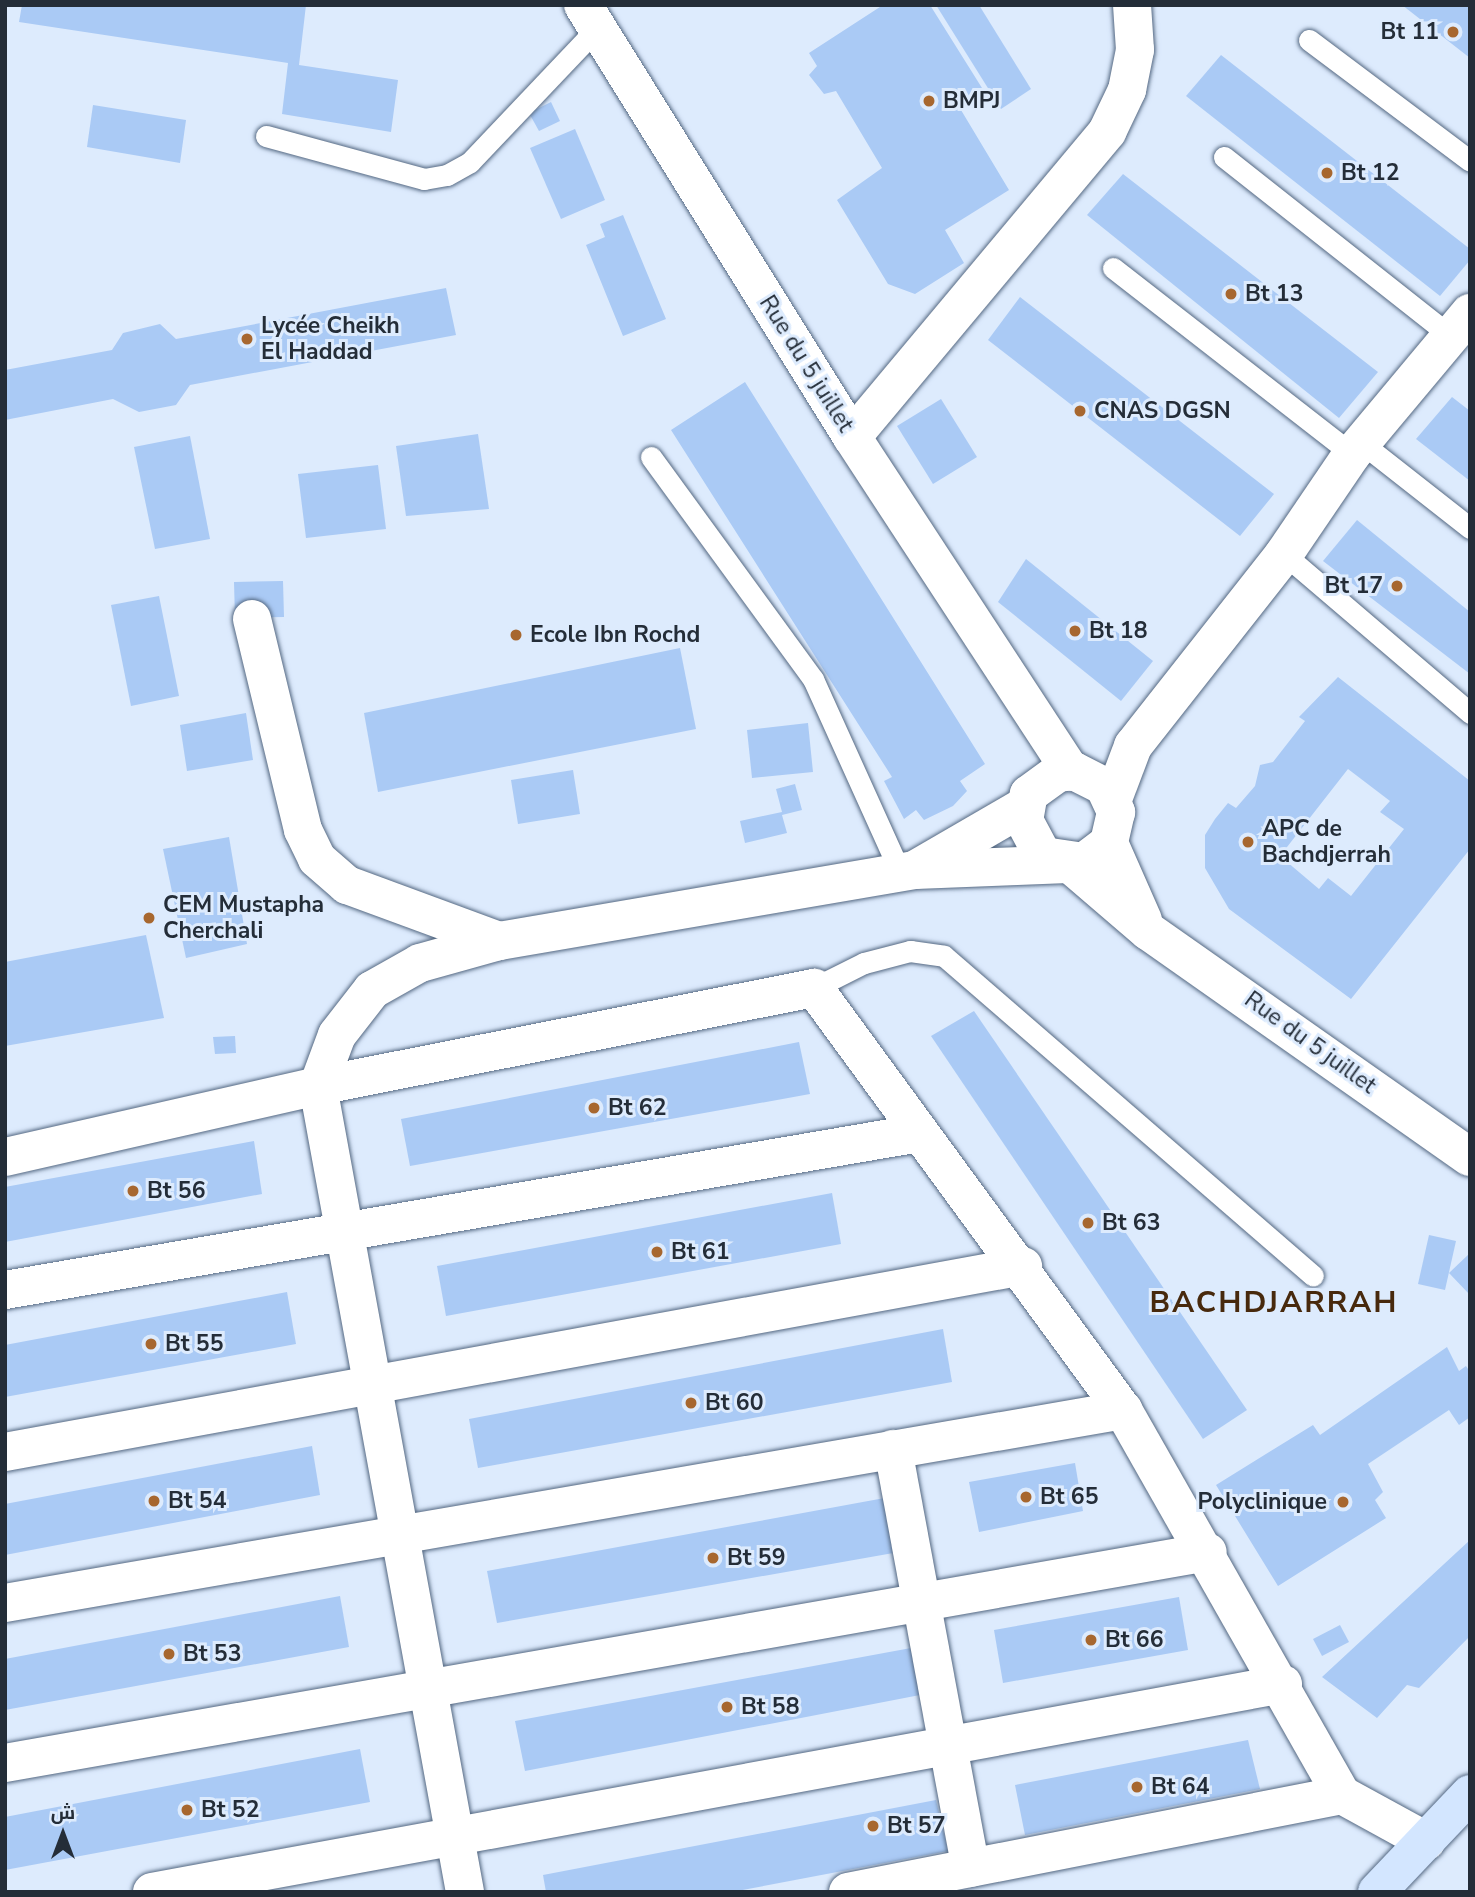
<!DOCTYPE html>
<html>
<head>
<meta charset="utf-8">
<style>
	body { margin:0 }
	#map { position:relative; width:1475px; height:1897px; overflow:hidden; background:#ddebfd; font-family:"Nunito Sans",Cairo,sans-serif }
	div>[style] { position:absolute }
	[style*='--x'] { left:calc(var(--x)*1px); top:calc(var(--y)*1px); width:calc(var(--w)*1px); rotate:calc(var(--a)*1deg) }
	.building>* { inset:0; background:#aacaf5 }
	.roads { filter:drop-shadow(0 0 2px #546882) drop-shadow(0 0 2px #546882) }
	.service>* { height:21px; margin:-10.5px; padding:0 10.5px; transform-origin:10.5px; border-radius:10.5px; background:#fff }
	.minor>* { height:38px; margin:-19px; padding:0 19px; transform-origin:19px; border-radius:19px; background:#fff }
	.tertiary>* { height:38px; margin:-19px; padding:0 19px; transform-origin:19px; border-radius:19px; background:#fff }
	.secondary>* { height:38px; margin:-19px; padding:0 19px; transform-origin:19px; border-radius:19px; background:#d3e6ff }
	.dots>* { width:19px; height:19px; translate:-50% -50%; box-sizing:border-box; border:4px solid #ddebfd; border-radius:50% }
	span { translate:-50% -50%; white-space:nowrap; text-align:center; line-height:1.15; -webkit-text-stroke:6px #ddebfd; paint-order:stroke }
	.poi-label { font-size:23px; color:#242d38; font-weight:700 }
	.right { translate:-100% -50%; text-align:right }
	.left { translate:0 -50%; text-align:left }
	.street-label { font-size:23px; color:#242d38 }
	.district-label { font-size:30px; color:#47290d; font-weight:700; letter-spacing:2px }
	.frame { position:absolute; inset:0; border:7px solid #242d38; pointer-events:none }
	.north { position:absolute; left:28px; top:1799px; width:70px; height:70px; -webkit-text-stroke:5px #ddebfd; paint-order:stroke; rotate:0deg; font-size:19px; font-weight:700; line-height:28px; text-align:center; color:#242d38 }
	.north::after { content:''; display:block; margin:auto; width:24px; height:32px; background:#242d38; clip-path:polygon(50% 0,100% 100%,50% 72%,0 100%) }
</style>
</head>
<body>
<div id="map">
	<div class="building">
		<i style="clip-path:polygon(22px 5px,306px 5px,299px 65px,398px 80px,391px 132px,282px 114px,288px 63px,19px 22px)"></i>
		<i style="clip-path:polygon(883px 5px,930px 5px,982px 88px,958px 105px,1009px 190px,945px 230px,964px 263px,915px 294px,888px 284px,837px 200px,882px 168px,836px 91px,824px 94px,809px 75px,817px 66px,809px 53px)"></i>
		<i style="clip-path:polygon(936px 5px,979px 5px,1031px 89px,1001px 109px)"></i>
		<i style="clip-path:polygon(1402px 5px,1470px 5px,1470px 58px)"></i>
		<i style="clip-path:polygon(1221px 55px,1470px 249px,1470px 260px,1440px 296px,1186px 96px)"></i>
		<i style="clip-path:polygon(551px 102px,560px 121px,539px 131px,529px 113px)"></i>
		<i style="clip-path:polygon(93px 105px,186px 120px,180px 163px,87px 147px)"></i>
		<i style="clip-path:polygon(575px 129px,605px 200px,561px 219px,530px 148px)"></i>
		<i style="clip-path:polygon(1123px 174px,1378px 372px,1339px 418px,1087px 215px)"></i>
		<i style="clip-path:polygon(623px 215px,666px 319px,623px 336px,586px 245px,605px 237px,600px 224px)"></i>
		<i style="clip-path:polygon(446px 288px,456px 335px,190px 385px,176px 405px,139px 412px,113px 399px,5px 420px,5px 370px,112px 350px,123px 333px,160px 324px,176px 339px)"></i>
		<i style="clip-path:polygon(1020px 297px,1274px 494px,1240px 536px,988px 340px)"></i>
		<i style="clip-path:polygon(745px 382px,985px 764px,960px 781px,967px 791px,953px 806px,924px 820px,916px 810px,904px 819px,884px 781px,892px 777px,671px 430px)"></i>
		<i style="clip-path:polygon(1452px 397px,1470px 411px,1470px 481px,1416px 439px)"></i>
		<i style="clip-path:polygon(941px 399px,977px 457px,933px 484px,897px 426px)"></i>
		<i style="clip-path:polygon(478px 434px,489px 509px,406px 516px,396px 446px)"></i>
		<i style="clip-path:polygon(190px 436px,210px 539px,155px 549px,134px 447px)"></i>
		<i style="clip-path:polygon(378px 465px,386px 529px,306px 538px,298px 474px)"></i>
		<i style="clip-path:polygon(1357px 520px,1470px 612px,1470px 674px,1323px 561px)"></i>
		<i style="clip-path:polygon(1026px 559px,1153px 661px,1121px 701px,998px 602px)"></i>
		<i style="clip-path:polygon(283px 581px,284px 617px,235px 618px,234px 582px)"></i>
		<i style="clip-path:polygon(159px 596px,179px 696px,131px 706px,111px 605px)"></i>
		<i style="clip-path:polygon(680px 648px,696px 729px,378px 792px,364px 713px)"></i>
		<i style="clip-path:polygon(evenodd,1338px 677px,1470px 781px,1470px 849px,1351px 999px,1229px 909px,1205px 868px,1205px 835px,1215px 819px,1228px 803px,1236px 808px,1255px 786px,1260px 765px,1273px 762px,1305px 721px,1299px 717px,1338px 677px,1348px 769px,1390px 801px,1380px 812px,1404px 829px,1351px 896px,1328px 878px,1319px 889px,1280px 856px,1348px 769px)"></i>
		<i style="clip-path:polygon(246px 713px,253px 760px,187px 771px,180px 725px)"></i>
		<i style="clip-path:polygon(808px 723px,813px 772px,752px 778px,747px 730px)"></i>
		<i style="clip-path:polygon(573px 770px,580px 814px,518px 824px,511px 780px)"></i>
		<i style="clip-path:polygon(795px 784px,802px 810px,782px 815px,787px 833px,745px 843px,740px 821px,782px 812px,776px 789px)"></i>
		<i style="clip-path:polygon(229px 837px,247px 944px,186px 958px,163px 849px)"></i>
		<i style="clip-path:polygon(146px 935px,164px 1018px,5px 1046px,5px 962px)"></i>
		<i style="clip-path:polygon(974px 1011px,1247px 1410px,1203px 1439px,931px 1036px)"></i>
		<i style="clip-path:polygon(235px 1036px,236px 1053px,215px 1054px,213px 1037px)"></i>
		<i style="clip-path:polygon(799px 1042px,810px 1094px,410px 1166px,401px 1119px)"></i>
		<i style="clip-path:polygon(254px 1141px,262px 1194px,5px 1242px,5px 1187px)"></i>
		<i style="clip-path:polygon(832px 1193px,841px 1244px,446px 1316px,437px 1266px)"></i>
		<i style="clip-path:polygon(1429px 1235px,1456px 1241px,1445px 1290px,1418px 1284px)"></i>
		<i style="clip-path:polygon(1470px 1253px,1470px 1295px,1449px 1273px)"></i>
		<i style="clip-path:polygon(287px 1292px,296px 1344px,5px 1397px,5px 1345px)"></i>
		<i style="clip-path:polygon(943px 1329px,952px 1382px,478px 1468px,469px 1419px)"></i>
		<i style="clip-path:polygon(1447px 1347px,1459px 1371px,1466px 1366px,1470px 1372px,1470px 1417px,1459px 1425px,1449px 1410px,1368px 1464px,1383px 1492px,1375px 1500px,1386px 1518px,1278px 1586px,1216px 1485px,1313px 1425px,1320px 1435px)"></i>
		<i style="clip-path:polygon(312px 1446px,320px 1495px,5px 1555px,5px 1504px)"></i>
		<i style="clip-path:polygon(1075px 1463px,1083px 1511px,979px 1532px,969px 1482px)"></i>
		<i style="clip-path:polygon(890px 1497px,899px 1552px,497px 1623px,487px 1571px)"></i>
		<i style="clip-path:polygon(1470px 1540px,1470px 1636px,1419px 1688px,1407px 1685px,1377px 1718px,1322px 1677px)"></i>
		<i style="clip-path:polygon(340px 1596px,349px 1647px,5px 1710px,5px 1659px)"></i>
		<i style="clip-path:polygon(1179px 1597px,1188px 1650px,1003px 1683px,994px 1630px)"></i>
		<i style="clip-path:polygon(1340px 1625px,1349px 1642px,1322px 1656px,1313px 1639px)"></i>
		<i style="clip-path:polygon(911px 1648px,920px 1695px,525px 1771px,515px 1721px)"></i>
		<i style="clip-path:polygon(1248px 1740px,1260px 1789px,1025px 1835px,1015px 1785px)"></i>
		<i style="clip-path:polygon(360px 1749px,370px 1802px,5px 1870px,5px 1817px)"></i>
		<i style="clip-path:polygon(936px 1800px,948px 1851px,732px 1892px,546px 1892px,543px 1875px)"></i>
	</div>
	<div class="roads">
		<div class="service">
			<i style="--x:1309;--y:40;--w:201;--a:36.9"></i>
			<i style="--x:266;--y:136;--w:164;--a:15.2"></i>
			<i style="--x:424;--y:179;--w:23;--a:-10"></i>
			<i style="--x:447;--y:175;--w:26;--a:-29"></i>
			<i style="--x:470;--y:162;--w:185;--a:-46.5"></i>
			<i style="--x:1224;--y:157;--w:287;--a:38.3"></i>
			<i style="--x:1113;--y:268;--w:303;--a:37.9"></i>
			<i style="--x:1363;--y:444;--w:136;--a:38.1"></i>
			<i style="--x:651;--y:457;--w:275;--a:53.9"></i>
			<i style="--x:813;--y:679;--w:212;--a:65.7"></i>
			<i style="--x:1284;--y:554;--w:245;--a:40.5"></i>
			<i style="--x:814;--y:988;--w:56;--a:-26.6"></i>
			<i style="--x:864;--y:963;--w:48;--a:-14.6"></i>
			<i style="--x:910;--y:951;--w:34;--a:8"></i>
			<i style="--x:944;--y:956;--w:488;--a:40.9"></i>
		</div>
		<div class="minor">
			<i style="--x:852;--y:437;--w:398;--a:-50.1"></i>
			<i style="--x:1107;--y:132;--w:47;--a:-64.5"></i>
			<i style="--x:1127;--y:90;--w:41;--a:-78.7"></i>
			<i style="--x:1135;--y:50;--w:45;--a:-93.8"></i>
			<i style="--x:252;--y:619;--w:217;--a:76.4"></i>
			<i style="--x:303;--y:830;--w:32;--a:64"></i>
			<i style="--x:317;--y:859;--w:40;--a:41"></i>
			<i style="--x:347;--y:885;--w:162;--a:20.2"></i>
			<i style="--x:1113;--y:799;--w:57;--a:-69.3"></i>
			<i style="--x:1133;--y:746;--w:244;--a:-51.8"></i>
			<i style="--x:1284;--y:554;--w:121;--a:-55.8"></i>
			<i style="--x:1352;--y:454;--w:184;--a:-50.1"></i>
			<i style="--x:918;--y:868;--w:124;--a:-30.1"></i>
			<i style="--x:5;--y:1157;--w:321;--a:-12.8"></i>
			<i style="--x:318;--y:1086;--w:506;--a:-11.18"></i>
			<i style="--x:814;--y:988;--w:523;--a:53.79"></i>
			<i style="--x:1123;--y:1410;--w:443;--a:60.4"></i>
			<i style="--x:1342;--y:1795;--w:96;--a:28.7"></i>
			<i style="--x:5;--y:1290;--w:928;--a:-9.74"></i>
			<i style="--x:893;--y:1449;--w:426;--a:79.5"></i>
			<i style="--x:5;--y:1452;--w:1035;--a:-10.35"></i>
			<i style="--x:5;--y:1603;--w:1135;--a:-9.79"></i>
			<i style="--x:5;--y:1763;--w:1221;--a:-9.95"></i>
			<i style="--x:152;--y:1892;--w:1150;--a:-10.42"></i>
			<i style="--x:465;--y:1892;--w:819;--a:-100.34"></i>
			<i style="--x:318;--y:1086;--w:54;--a:-69.6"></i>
			<i style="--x:337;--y:1035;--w:57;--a:-52.1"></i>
			<i style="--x:372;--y:990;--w:55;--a:-29.4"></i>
			<i style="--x:420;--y:963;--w:82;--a:-15.6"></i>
			<i style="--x:499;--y:941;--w:422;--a:-9.7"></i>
			<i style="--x:915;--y:870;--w:153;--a:-2.2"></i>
			<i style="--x:848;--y:1892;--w:503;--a:-11.11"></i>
		</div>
		<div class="tertiary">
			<i style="--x:583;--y:5;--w:509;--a:58.09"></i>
			<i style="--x:852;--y:437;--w:400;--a:56.8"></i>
			<i style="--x:1109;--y:843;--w:31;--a:143"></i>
			<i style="--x:1084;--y:862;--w:41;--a:-171.7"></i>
			<i style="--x:1043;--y:856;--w:40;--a:-118"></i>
			<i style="--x:1024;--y:821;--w:27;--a:-80"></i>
			<i style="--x:1029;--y:794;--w:36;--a:-36"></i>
			<i style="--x:1058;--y:773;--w:16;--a:-7"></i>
			<i style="--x:1074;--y:771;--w:34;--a:27"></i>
			<i style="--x:1104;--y:786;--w:29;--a:65"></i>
			<i style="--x:1116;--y:812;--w:32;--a:103"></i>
			<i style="--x:1109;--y:843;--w:84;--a:66.2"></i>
			<i style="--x:1070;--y:864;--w:103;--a:40.7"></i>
			<i style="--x:1148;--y:931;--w:393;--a:35.1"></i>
		</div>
		<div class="secondary">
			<i style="--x:1377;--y:1892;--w:135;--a:-46.5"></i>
		</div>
	</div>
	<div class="dots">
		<i style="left:1453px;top:32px;background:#a7672f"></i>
		<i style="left:929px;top:101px;background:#a7672f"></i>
		<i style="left:1327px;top:173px;background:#a7672f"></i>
		<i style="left:1231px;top:294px;background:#a7672f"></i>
		<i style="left:247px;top:339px;background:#a7672f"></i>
		<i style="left:1080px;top:411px;background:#a7672f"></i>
		<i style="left:1397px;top:586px;background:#a7672f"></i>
		<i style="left:1075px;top:631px;background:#a7672f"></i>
		<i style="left:516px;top:635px;background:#a7672f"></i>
		<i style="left:1248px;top:842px;background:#a7672f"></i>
		<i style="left:149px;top:918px;background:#a7672f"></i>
		<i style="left:594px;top:1108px;background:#a7672f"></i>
		<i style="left:133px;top:1191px;background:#a7672f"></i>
		<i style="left:1088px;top:1223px;background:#a7672f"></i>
		<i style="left:657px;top:1252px;background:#a7672f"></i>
		<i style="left:151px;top:1344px;background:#a7672f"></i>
		<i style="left:691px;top:1403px;background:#a7672f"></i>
		<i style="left:1026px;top:1497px;background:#a7672f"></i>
		<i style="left:154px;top:1501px;background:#a7672f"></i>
		<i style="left:1343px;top:1502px;background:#a7672f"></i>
		<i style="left:713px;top:1558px;background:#a7672f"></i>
		<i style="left:1091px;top:1640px;background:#a7672f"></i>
		<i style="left:169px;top:1654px;background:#a7672f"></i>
		<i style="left:727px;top:1707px;background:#a7672f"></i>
		<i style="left:1137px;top:1787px;background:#a7672f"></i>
		<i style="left:187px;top:1810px;background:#a7672f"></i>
		<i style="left:873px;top:1826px;background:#a7672f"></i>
	</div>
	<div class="poi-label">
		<span class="right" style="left:1439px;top:32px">Bt 11</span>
		<span class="left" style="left:943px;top:101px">BMPJ</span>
		<span class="left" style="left:1341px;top:173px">Bt 12</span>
		<span class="left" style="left:1245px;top:294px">Bt 13</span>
		<span class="left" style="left:261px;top:339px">Lycée Cheikh<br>El Haddad</span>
		<span class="left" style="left:1094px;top:411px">CNAS DGSN</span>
		<span class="right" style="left:1383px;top:586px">Bt 17</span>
		<span class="left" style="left:1089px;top:631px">Bt 18</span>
		<span class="left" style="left:530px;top:635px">Ecole Ibn Rochd</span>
		<span class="left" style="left:1262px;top:842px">APC de<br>Bachdjerrah</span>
		<span class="left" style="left:163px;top:918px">CEM Mustapha<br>Cherchali</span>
		<span class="left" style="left:608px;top:1108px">Bt 62</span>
		<span class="left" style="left:147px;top:1191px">Bt 56</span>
		<span class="left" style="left:1102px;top:1223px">Bt 63</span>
		<span class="left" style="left:671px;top:1252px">Bt 61</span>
		<span class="left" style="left:165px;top:1344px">Bt 55</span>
		<span class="left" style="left:705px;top:1403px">Bt 60</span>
		<span class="left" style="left:1040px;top:1497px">Bt 65</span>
		<span class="left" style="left:168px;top:1501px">Bt 54</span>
		<span class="right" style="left:1327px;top:1502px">Polyclinique</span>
		<span class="left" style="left:727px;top:1558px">Bt 59</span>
		<span class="left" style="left:1105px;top:1640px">Bt 66</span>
		<span class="left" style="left:183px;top:1654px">Bt 53</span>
		<span class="left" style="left:741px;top:1707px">Bt 58</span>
		<span class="left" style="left:1151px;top:1787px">Bt 64</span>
		<span class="left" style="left:201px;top:1810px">Bt 52</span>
		<span class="left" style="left:887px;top:1826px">Bt 57</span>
	</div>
	<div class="street-label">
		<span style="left:806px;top:364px;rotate:58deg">Rue du 5 juillet</span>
		<span style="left:1310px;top:1043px;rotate:36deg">Rue du 5 juillet</span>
	</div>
	<div class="district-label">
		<span style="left:1274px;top:1303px">BACHDJARRAH</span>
	</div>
	<div class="frame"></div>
	<div class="north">ش</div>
</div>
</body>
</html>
